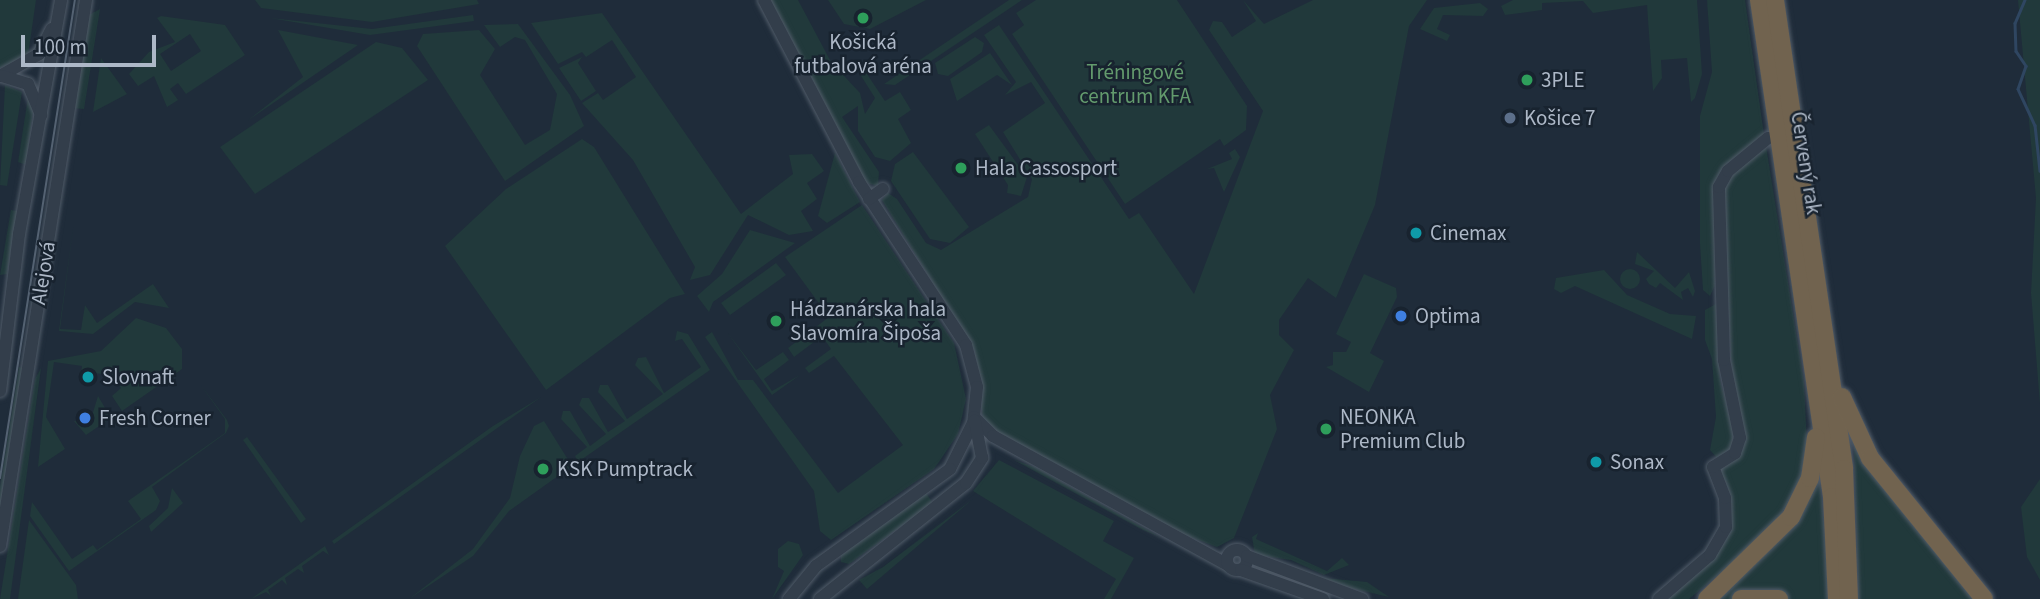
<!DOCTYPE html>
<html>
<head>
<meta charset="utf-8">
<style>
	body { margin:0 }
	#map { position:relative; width:2040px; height:599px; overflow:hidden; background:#1f2c3a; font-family:"Source Sans 3",sans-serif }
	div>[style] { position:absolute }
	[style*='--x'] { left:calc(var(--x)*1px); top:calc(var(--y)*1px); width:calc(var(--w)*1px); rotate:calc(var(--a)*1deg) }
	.green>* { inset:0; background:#21393b }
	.round { border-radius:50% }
	.stream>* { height:2.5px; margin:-1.25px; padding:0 1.25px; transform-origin:1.25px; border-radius:1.25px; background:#2f4661 }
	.roads { filter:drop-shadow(0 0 2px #505b68) drop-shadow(0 0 2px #505b68) }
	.minor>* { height:12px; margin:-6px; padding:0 6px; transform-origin:6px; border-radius:6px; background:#333e4b }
	.minor>.ring { margin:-6px; padding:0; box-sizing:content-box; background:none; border:12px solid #333e4b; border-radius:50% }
	.highway>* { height:18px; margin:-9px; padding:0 9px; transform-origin:9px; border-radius:9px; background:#71634f }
	.tram>* { height:2px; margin:-1px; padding:0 1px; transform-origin:1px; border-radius:1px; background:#546272 }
	.dots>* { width:19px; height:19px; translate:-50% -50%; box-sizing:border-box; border:4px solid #18232f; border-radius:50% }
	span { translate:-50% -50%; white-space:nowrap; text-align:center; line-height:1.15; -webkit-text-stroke:5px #18232f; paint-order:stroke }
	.poi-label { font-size:21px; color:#adb8c7 }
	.left { translate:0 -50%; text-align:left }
	.park-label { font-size:21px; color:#639a6d }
	.street-label { font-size:21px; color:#adb8c7 }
	.scale { position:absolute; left:21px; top:35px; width:135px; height:32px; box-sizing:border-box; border:4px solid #adb8c7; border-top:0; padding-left:9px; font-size:21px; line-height:24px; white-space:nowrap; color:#adb8c7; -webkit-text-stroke:5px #18232f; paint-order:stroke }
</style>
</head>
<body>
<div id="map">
	<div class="green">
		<i style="clip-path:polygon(0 0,36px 0,28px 55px,0 68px)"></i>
		<i style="clip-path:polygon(255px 0,477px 0,479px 4px,372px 22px,261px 8px)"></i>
		<i style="clip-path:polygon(770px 0,798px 0,831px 62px,860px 93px,865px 114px,875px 98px,858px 71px,863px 68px,885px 101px,900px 92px,911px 110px,898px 119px,911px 143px,890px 161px,875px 157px,858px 131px,858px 106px,842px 117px,879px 172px,878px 186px,866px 183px)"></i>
		<i style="clip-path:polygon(828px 0,926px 0,870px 29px,844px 24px)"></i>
		<i style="clip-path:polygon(1009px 0,1022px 0,895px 85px,884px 84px)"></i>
		<i style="clip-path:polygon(1036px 0,1177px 0,1247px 106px,1246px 130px,1224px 146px,1220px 139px,1125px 204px,1012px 34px,1024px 25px,1016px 13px)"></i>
		<i style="clip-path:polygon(1243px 0,1264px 24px,1313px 0,1427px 0,1409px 26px,1375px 205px,1336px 298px,1308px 278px,1279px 320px,1279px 335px,1294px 350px,1270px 395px,1277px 429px,1234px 538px,1217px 547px,1161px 526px,984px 426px,974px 350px,882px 200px,888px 193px,897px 199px,926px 243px,941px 250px,1028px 197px,1032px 179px,1003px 132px,1045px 103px,1031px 82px,1005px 95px,1016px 82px,984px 35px,999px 25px,1129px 219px,1139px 213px,1194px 294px,1263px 111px,1209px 30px,1213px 21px,1222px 22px,1232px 37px,1256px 21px)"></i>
		<i style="clip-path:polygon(1513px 0,1697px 0,1702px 74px,1695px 98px,1691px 102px,1687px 58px,1661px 60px,1662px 78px,1653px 91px,1647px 5px,1593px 13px,1583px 1px,1542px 3px,1542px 10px,1505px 15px,1501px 6px)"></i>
		<i style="clip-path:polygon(1707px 0,1745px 0,1764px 135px,1714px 191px,1715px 285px,1710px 296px,1703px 290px,1700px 244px,1700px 116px,1712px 72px)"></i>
		<i style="clip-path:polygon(2018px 0,2040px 0,2040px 404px,2031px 293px,2036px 198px)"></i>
		<i style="clip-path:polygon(1480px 3px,1488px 9px,1483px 16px,1443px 15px,1437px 29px,1450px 35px,1447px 41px,1420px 29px,1434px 8px)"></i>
		<i style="clip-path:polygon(100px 9px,84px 109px,73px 108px,89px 15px)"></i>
		<i style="clip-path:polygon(602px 13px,741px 214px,793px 174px,789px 155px,812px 154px,824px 171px,807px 183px,817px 199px,801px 211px,813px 231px,789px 235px,748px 215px,710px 275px,690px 280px,695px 267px,633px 160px,582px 103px,598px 93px,603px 100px,636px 77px,612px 40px,586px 57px,582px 52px,558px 64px,531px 23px)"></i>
		<i style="clip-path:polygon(473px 15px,474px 21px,370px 35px,270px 18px,372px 29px)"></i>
		<i style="clip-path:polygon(evenodd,161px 16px,225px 25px,245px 55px,186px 94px,178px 83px,170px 89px,178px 100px,167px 107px,154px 76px,138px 86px,129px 74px,149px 52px,175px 42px,157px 18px,161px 16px,190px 34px,201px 51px,171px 71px,160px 54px,190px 34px)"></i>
		<i style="clip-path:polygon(518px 24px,570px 95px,584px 126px,505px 181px,417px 46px,423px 34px,479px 30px,495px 49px,480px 75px,525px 145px,550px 130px,557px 94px,525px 40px,515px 37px,500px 47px,484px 25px)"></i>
		<i style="clip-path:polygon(278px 30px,358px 45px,247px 121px,303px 77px)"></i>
		<i style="clip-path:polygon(975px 37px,984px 43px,982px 52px,948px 76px,938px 74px,935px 63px)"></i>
		<i style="clip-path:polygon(376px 42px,402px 48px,428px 80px,255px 194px,220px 147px)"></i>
		<i style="clip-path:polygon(990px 53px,1012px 85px,997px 75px,957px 101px,950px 79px)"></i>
		<i style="clip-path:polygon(582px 57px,578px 63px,596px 91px,581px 101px,559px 68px)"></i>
		<i style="clip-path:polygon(101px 58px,127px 94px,93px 112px)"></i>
		<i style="clip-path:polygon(5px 85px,22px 92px,7px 186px,0 185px)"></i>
		<i style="clip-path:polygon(29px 91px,33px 111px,26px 165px,18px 162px)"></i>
		<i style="clip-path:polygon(989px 125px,1027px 177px,1021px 196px,1007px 193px,1008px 185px,975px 134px)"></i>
		<i style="clip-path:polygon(582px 139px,594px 147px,685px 294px,670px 298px,546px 390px,445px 246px,506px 189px)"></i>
		<i style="clip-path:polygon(1766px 146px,1804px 382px,1807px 446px,1801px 478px,1779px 519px,1735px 561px,1689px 599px,1668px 599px,1716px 557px,1731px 526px,1730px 493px,1720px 470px,1736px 459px,1723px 194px,1730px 174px)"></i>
		<i style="clip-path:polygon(1235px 149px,1240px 157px,1224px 192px,1214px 168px,1207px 169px,1232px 159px,1229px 153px)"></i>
		<i style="clip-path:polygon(913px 152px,969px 227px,950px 243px,930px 239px,891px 181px,895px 164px)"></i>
		<i style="clip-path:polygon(835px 153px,860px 202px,827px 223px,818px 216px)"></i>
		<i style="clip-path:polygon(862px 205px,954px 343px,966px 399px,958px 434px,934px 469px,831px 540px,820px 531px,814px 491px,705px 337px,712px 332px,738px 380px,753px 380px,838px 493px,903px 445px,834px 356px,809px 373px,805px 368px,831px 349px,822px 336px,794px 357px,788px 348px,829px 317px,785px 257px)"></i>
		<i style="clip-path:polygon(11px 210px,17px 211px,7px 274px,0 275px)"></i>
		<i style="clip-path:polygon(74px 221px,60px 329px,81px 330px,85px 305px,97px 323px,153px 284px,169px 308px,135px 302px,93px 334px,59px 331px)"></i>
		<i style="clip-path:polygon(750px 230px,795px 243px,713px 302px,709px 312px,697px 296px,722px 274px)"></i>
		<i style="clip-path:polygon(1637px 252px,1675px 288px,1689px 272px,1695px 291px,1693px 297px,1688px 288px,1681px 292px,1683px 300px,1660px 283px,1656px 288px,1649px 284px,1646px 279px,1654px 271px,1635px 264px)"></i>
		<i style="clip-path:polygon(776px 263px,786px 275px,730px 315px,721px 303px)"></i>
		<i class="round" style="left:1620px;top:269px;width:20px;height:20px"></i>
		<i style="clip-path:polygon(1604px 270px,1627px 295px,1670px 314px,1696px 316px,1692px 339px,1575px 286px,1561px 293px,1554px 289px,1556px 278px)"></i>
		<i style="clip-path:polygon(1364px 274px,1396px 288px,1397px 297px,1370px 353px,1384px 361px,1369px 392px,1326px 367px,1333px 365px,1333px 352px,1346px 352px,1351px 342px,1336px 334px)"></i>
		<i style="clip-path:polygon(1716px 304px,1720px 380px,1734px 433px,1733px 449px,1718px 459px,1710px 450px,1716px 417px,1712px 359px,1705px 340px,1705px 310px)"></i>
		<i style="clip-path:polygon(136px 318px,166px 328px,182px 349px,182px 369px,122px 411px,112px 396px,121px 388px,111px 374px,81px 373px,82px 366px,54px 362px,46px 417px,65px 449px,38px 467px,48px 361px,101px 351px)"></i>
		<i style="clip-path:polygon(677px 331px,688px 334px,710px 370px,578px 462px,575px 456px,587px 447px,561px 419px,563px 411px,570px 411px,590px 446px,606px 434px,579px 405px,582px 398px,589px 398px,608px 432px,625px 421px,598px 392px,600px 385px,608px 385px,627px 419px,663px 394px,635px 365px,638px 358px,646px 357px,664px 393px,701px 367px,682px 339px,675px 341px)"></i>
		<i style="clip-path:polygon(727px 332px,756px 370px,783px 352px,789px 360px,764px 379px,772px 391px,800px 375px,772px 395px)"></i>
		<i style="clip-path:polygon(19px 367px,22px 368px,0 508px,0 486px)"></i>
		<i style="clip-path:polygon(41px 368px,10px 599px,0 599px,35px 379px)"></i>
		<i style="clip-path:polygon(200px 384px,227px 420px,229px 426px,226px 433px,152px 487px,160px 501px,156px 510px,69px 571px,30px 516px,32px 502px,72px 559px,93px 545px,97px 550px,141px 519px,128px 501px,225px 433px,225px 419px)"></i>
		<i style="clip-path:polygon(98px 396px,111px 418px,86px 435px,74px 421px,90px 422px)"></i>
		<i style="clip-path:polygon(541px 397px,334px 544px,332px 541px,493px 426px)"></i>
		<i style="clip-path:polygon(544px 421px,572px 466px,509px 511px,473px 556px,409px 599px,473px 549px,510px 498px,520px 456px,534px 426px)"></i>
		<i style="clip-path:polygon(247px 437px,306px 519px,301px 523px,243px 440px)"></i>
		<i style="clip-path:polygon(1854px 443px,1977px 599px,1858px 599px)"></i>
		<i style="clip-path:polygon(999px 460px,1114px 521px,1103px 541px,1134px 558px,1111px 599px,1104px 599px,1116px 579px,973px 491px)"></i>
		<i style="clip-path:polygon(1014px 460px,1035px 467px,1160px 537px,1143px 530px)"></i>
		<i style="clip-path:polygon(1819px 473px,1831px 599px,1714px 599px,1795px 521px)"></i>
		<i style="clip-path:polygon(2040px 479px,2040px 580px,2027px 557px,2021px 507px)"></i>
		<i style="clip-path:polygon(172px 488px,183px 503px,151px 532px,149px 526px,168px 508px)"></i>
		<i style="clip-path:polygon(926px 493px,933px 503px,849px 564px,841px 562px,841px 555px)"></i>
		<i style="clip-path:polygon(973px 499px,867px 589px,859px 580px,883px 567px)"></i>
		<i style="clip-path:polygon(29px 520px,76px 585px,78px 599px,18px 599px)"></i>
		<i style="clip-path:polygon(1258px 533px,1256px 539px,1327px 571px,1342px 558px,1349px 565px,1324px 575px,1291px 560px,1255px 555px,1252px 537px)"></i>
		<i style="clip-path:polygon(788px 541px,799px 544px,803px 555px,772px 599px,784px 571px,778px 567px,778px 549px)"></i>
		<i style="clip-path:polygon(325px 546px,329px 555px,323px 551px,302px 566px,304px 573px,298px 569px,285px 578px,287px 585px,282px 580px,268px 590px,271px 596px,266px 592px,251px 599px)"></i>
		<i style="clip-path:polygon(1324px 578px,1367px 582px,1389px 597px,1346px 587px)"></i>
	</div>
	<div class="stream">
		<i style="--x:2025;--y:0;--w:25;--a:113"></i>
		<i style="--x:2015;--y:23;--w:28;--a:88"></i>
		<i style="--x:2016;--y:51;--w:18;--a:56"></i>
		<i style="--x:2026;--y:66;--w:24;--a:109"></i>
		<i style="--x:2018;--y:89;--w:40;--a:65"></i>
		<i style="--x:2035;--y:125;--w:46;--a:83.8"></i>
	</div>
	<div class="roads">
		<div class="minor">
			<i style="--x:764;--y:0;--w:205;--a:62.4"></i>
			<i style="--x:859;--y:182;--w:195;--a:56.7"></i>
			<i style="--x:966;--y:345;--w:43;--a:75.3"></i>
			<i style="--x:977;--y:387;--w:36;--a:96"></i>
			<i style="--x:973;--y:423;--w:51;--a:116.6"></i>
			<i style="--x:950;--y:469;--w:165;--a:144.1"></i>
			<i style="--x:816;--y:566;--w:43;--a:129.3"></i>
			<i style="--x:0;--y:76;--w:45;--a:-29.4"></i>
			<i style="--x:39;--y:54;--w:28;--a:-63"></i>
			<i style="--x:2;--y:76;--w:27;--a:17"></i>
			<i style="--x:28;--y:84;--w:34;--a:67"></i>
			<i style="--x:869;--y:199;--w:17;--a:-36"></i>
			<i style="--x:0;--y:391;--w:158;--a:-83.1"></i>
			<i style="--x:19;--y:234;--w:238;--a:-79.8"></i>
			<i style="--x:974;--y:417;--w:27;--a:45"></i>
			<i style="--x:993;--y:436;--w:268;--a:28.8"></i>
			<i style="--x:0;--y:546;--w:553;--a:-81.05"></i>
			<i class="ring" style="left:1227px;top:550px;width:8px;height:8px"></i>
			<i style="--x:1247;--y:556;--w:123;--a:20.5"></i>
			<i style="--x:1241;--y:570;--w:87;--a:19.5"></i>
			<i style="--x:820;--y:599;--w:186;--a:-38.5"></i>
			<i style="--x:966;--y:483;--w:30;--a:-57"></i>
			<i style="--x:982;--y:458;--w:38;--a:-101"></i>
			<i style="--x:1659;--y:599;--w:67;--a:-40.8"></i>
			<i style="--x:1710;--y:555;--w:32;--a:-60"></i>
			<i style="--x:1726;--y:527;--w:29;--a:-92"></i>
			<i style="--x:1725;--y:498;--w:33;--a:-111"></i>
			<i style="--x:1713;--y:467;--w:26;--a:-32"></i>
			<i style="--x:1735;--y:453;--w:16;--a:-72"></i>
			<i style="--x:1740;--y:438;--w:80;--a:-101.6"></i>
			<i style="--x:1724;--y:360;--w:173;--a:-91.7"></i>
			<i style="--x:1719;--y:187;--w:18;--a:-61"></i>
			<i style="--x:1728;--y:171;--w:52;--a:-39.5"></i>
		</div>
		<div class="highway">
			<i style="--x:1759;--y:0;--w:502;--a:81.64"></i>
			<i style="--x:1832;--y:497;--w:102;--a:87.2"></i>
			<i style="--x:1775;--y:0;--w:474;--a:81.6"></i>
			<i style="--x:1844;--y:469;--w:130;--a:87.8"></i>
			<i style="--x:1842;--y:397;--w:67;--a:65.3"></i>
			<i style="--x:1870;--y:458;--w:181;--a:51"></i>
			<i style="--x:1707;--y:599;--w:117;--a:-44.3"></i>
			<i style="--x:1791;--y:517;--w:43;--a:-64"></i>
			<i style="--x:1810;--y:478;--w:41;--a:-81.7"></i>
			<i style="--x:1741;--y:599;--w:38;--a:0"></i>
		</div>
	</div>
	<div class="tram">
		<i style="--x:0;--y:478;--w:484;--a:-81.1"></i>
	</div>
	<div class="dots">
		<i style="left:863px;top:18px;background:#2e9e5b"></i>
		<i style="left:1527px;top:80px;background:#2e9e5b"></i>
		<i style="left:1510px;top:118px;background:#5c6f8a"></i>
		<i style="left:961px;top:168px;background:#2e9e5b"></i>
		<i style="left:1416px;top:233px;background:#0f9aa8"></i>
		<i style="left:1401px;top:316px;background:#3f7fe0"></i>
		<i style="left:776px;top:321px;background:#2e9e5b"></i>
		<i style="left:88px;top:377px;background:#0f9aa8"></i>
		<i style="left:85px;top:418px;background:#3f7fe0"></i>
		<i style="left:1326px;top:429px;background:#2e9e5b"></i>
		<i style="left:1596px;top:462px;background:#0f9aa8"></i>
		<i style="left:543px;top:469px;background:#2e9e5b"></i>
	</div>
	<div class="poi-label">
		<span style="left:863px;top:54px">Košická<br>futbalová aréna</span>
		<span class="left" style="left:1541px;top:80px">3PLE</span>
		<span class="left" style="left:1524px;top:118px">Košice 7</span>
		<span class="left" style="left:975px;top:168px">Hala Cassosport</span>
		<span class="left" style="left:1430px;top:233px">Cinemax</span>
		<span class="left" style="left:790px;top:321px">Hádzanárska hala<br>Slavomíra Šipoša</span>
		<span class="left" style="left:1415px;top:316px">Optima</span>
		<span class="left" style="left:102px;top:377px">Slovnaft</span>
		<span class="left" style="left:1340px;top:429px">NEONKA<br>Premium Club</span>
		<span class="left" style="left:99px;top:418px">Fresh Corner</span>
		<span class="left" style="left:1610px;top:462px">Sonax</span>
		<span class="left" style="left:557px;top:469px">KSK Pumptrack</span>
	</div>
	<div class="park-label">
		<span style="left:1135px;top:84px">Tréningové<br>centrum KFA</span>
	</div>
	<div class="street-label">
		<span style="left:1806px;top:163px;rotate:81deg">Červený rak</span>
		<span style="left:43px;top:273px;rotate:-81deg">Alejová</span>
	</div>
	<div class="scale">100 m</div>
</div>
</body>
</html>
